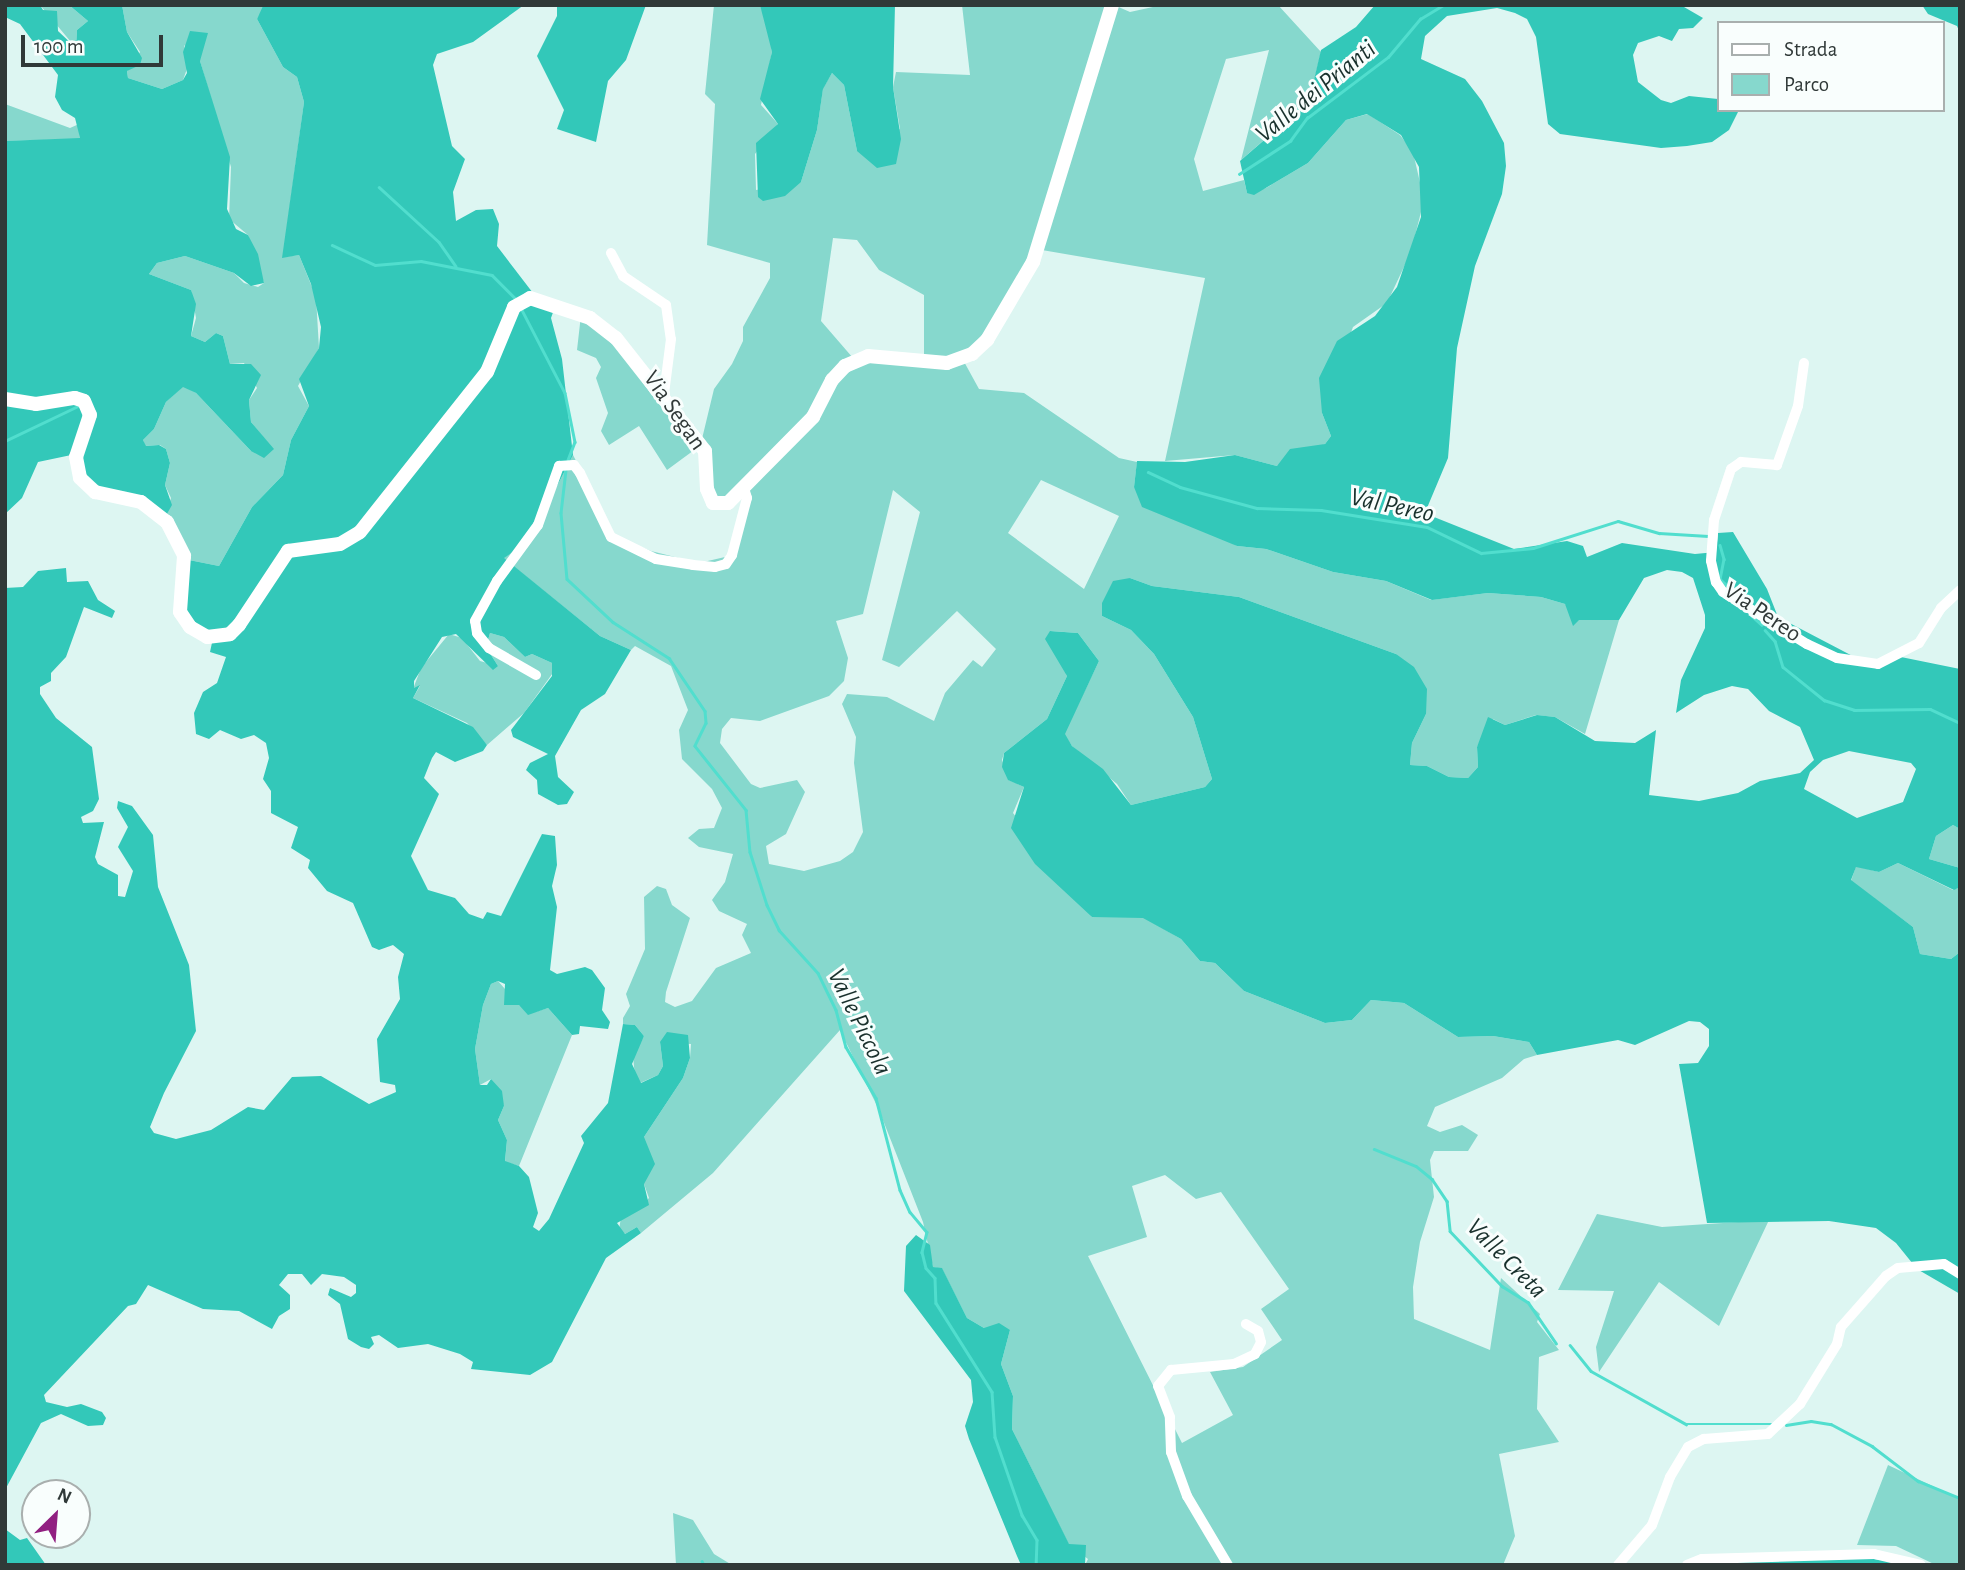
<!DOCTYPE html>
<html>
<head>
<meta charset="utf-8">
<style>
	body { margin:0 }
	#map { position:relative; width:1965px; height:1570px; overflow:hidden; background:#ddf6f2; font-family:"Alegreya Sans",sans-serif }
	div>[style] { position:absolute }
	[style*='--x'] { left:calc(var(--x)*1px); top:calc(var(--y)*1px); width:calc(var(--w)*1px); rotate:calc(var(--a)*1deg) }
	.green>* { inset:0; background:#86d8cd }
	.forest>* { inset:0; background:#33c8b9 }
	.stream>* { height:2.5px; margin:-1.25px; padding:0 1.25px; transform-origin:1.25px; border-radius:1.25px; background:#51dece }
	.minor>* { height:10px; margin:-5px; padding:0 5px; transform-origin:5px; border-radius:5px; background:#fff }
	.tertiary>* { height:14px; margin:-7px; padding:0 7px; transform-origin:7px; border-radius:7px; background:#fff }
	span { translate:-50% -50%; white-space:nowrap; text-align:center; line-height:1.15; -webkit-text-stroke:6px #f9fefd; paint-order:stroke }
	.street-label { font-size:24px; color:#303938 }
	.water-label { font-size:26px; color:#19312d; font-style:italic }
	.frame { position:absolute; inset:0; border:7px solid #303938; pointer-events:none }
	.legend { position:absolute; left:1717px; top:21px; width:228px; height:91px; box-sizing:border-box; background:#f9fefd; border:2px solid #a9afae; margin:0; padding:9px 12px; list-style:none; font-size:21px; color:#303938 }
	.legend li { display:flex; align-items:center; gap:14px; height:35px }
	.legend b { width:35px; border:2px solid #a9afae }
	.north { position:absolute; left:21px; top:1479px; width:70px; height:70px; box-sizing:border-box; background:#f9fefd; border:2px solid #a9afae; border-radius:50%; rotate:25deg; font-size:19px; font-weight:700; line-height:28px; text-align:center; color:#303938 }
	.north::after { content:''; display:block; margin:auto; width:24px; height:32px; background:#912081; clip-path:polygon(50% 0,100% 100%,50% 72%,0 100%) }
	.scale { position:absolute; left:21px; top:35px; width:142px; height:32px; box-sizing:border-box; border:4px solid #303938; border-top:0; padding-left:9px; font-size:21px; line-height:24px; white-space:nowrap; color:#303938; -webkit-text-stroke:5px #f9fefd; paint-order:stroke }
</style>
</head>
<body>
<div id="map">
	<div class="green">
		<i style="clip-path:polygon(40px 5px,69px 5px,88px 21px,77px 30px,76px 48px)"></i>
		<i style="clip-path:polygon(122px 5px,265px 5px,257px 19px,283px 67px,297px 77px,304px 102px,283px 257px,299px 255px,316px 297px,319px 348px,298px 386px,309px 406px,291px 440px,283px 475px,252px 507px,219px 566px,184px 559px,164px 519px,171px 498px,165px 485px,170px 463px,166px 449px,160px 445px,145px 446px,143px 440px,154px 429px,166px 402px,183px 386px,196px 393px,251px 451px,269px 444px,251px 422px,249px 400px,257px 388px,244px 363px,230px 364px,223px 336px,216px 333px,205px 342px,191px 336px,196px 318px,191px 290px,149px 274px,157px 263px,185px 256px,234px 273px,244px 283px,258px 287px,264px 283px,248px 235px,229px 219px,231px 167px,200px 61px,184px 45px,188px 66px,183px 80px,162px 89px,128px 78px,127px 71px,140px 52px,127px 32px)"></i>
		<i style="clip-path:polygon(evenodd,714px 5px,760px 5px,769px 30px,772px 52px,761px 105px,778px 124px,755px 154px,756px 190px,801px 182px,817px 130px,823px 88px,832px 73px,844px 85px,857px 151px,900px 129px,893px 87px,896px 72px,970px 75px,962px 5px,1114px 5px,1130px 12px,1162px 5px,1278px 5px,1321px 52px,1309px 101px,1241px 160px,1269px 50px,1226px 59px,1194px 159px,1203px 191px,1244px 180px,1247px 193px,1266px 188px,1308px 163px,1346px 120px,1368px 114px,1400px 135px,1413px 152px,1424px 200px,1411px 252px,1387px 303px,1353px 327px,1322px 413px,1331px 436px,1325px 444px,1277px 466px,1235px 455px,1165px 461px,1205px 278px,1036px 249px,1009px 309px,962px 358px,979px 389px,1024px 393px,1119px 458px,1137px 462px,1134px 487px,1237px 546px,1266px 549px,1333px 572px,1386px 581px,1431px 600px,1488px 593px,1541px 597px,1565px 604px,1579px 620px,1619px 620px,1585px 734px,1555px 717px,1536px 715px,1505px 725px,1493px 719px,1477px 747px,1478px 767px,1468px 778px,1449px 777px,1427px 766px,1410px 765px,1412px 743px,1426px 714px,1396px 654px,1239px 597px,1152px 586px,1130px 578px,1102px 616px,1131px 630px,1154px 654px,1193px 717px,1212px 779px,1205px 787px,1131px 805px,1117px 784px,1072px 746px,1064px 734px,1099px 661px,1078px 633px,1051px 631px,1067px 676px,1047px 719px,1004px 753px,1002px 760px,1009px 780px,1024px 787px,1013px 813px,1092px 917px,1143px 917px,1181px 939px,1200px 961px,1215px 963px,1244px 991px,1325px 1023px,1352px 1020px,1371px 1000px,1404px 1003px,1458px 1037px,1493px 1036px,1529px 1042px,1537px 1055px,1524px 1059px,1502px 1078px,1435px 1107px,1427px 1126px,1440px 1132px,1462px 1125px,1478px 1135px,1468px 1151px,1434px 1151px,1430px 1160px,1434px 1197px,1420px 1242px,1413px 1287px,1414px 1319px,1490px 1350px,1501px 1278px,1540px 1314px,1537px 1322px,1559px 1350px,1539px 1357px,1537px 1409px,1559px 1442px,1499px 1454px,1515px 1536px,1503px 1565px,1085px 1565px,1088px 1559px,1069px 1545px,1012px 1429px,1013px 1396px,1001px 1364px,1010px 1330px,984px 1328px,967px 1318px,942px 1269px,933px 1267px,923px 1222px,879px 1110px,840px 1030px,713px 1173px,641px 1233px,637px 1227px,625px 1234px,619px 1230px,621px 1217px,635px 1212px,649px 1198px,644px 1184px,644px 1137px,683px 1078px,690px 1058px,691px 1044px,660px 1042px,663px 1066px,658px 1075px,640px 1083px,635px 1077px,633px 1056px,644px 1036px,635px 1025px,623px 1024px,623px 1018px,630px 1006px,626px 994px,645px 949px,644px 897px,657px 886px,666px 889px,672px 905px,690px 918px,666px 992px,665px 1002px,675px 1007px,692px 1001px,716px 968px,751px 953px,742px 935px,747px 924px,719px 911px,712px 900px,725px 882px,733px 854px,699px 847px,688px 838px,699px 829px,714px 828px,722px 808px,712px 789px,682px 759px,679px 730px,688px 710px,671px 666px,635px 646px,631px 650px,600px 636px,503px 558px,529px 541px,573px 455px,615px 536px,651px 551px,699px 563px,725px 557px,738px 538px,746px 492px,716px 502px,701px 445px,667px 470px,639px 426px,609px 445px,601px 431px,608px 413px,596px 378px,601px 367px,596px 358px,577px 350px,581px 315px,613px 335px,701px 443px,714px 389px,732px 364px,743px 341px,743px 327px,770px 278px,770px 263px,707px 245px,715px 104px,705px 94px,714px 5px,833px 238px,857px 240px,879px 270px,924px 295px,924px 363px,853px 358px,821px 321px,833px 238px,714px 5px,1041px 480px,1119px 516px,1084px 589px,1008px 533px,1041px 480px,714px 5px,893px 490px,920px 512px,882px 660px,899px 667px,957px 611px,996px 649px,982px 667px,973px 660px,945px 693px,934px 721px,887px 697px,847px 694px,842px 704px,856px 737px,854px 763px,863px 832px,853px 852px,840px 861px,804px 871px,769px 864px,766px 846px,786px 834px,805px 792px,797px 780px,760px 788px,751px 784px,720px 743px,722px 729px,731px 718px,760px 721px,829px 696px,844px 681px,848px 658px,836px 621px,863px 614px,893px 490px,714px 5px,1165px 1175px,1196px 1199px,1221px 1192px,1289px 1289px,1261px 1309px,1282px 1340px,1243px 1367px,1210px 1372px,1233px 1415px,1182px 1443px,1088px 1256px,1147px 1237px,1132px 1186px,1165px 1175px)"></i>
		<i style="clip-path:polygon(5px 104px,70px 128px,79px 124px,80px 139px,5px 141px)"></i>
		<i style="clip-path:polygon(490px 633px,504px 637px,525px 657px,532px 654px,552px 663px,555px 670px,524px 713px,487px 745px,467px 723px,413px 698px,420px 686px,413px 689px,421px 668px,449px 634px,462px 638px,480px 661px,498px 666px,486px 647px)"></i>
		<i style="clip-path:polygon(1953px 825px,1960px 829px,1960px 868px,1929px 859px,1936px 836px)"></i>
		<i style="clip-path:polygon(1898px 863px,1953px 890px,1960px 887px,1960px 952px,1951px 959px,1920px 954px,1913px 927px,1851px 881px,1856px 866px,1879px 872px)"></i>
		<i style="clip-path:polygon(498px 981px,519px 1005px,535px 1012px,548px 1008px,572px 1035px,519px 1166px,505px 1162px,507px 1140px,498px 1120px,504px 1106px,491px 1079px,480px 1085px,475px 1049px,483px 1005px,491px 984px)"></i>
		<i style="clip-path:polygon(1597px 1214px,1662px 1227px,1769px 1220px,1719px 1326px,1659px 1282px,1599px 1372px,1596px 1347px,1614px 1291px,1558px 1290px)"></i>
		<i style="clip-path:polygon(1888px 1465px,1960px 1499px,1960px 1565px,1936px 1565px,1896px 1546px,1857px 1545px)"></i>
		<i style="clip-path:polygon(673px 1513px,693px 1520px,714px 1554px,732px 1565px,676px 1565px)"></i>
	</div>
	<div class="forest">
		<i style="clip-path:polygon(5px 5px,40px 5px,43px 10px,57px 11px,58px 31px,76px 48px,77px 30px,88px 21px,69px 5px,122px 5px,127px 32px,142px 58px,140px 65px,127px 71px,128px 78px,162px 89px,183px 80px,187px 73px,183px 52px,190px 31px,208px 33px,200px 61px,230px 157px,227px 209px,236px 229px,248px 235px,258px 254px,264px 283px,251px 286px,234px 273px,185px 256px,157px 263px,149px 274px,191px 290px,196px 304px,191px 336px,205px 342px,216px 333px,223px 336px,230px 364px,251px 364px,261px 375px,249px 400px,251px 422px,274px 449px,264px 458px,251px 451px,196px 393px,183px 387px,166px 402px,154px 429px,143px 440px,146px 446px,159px 445px,166px 449px,170px 463px,165px 485px,172px 505px,164px 519px,144px 504px,86px 489px,76px 454px,38px 462px,22px 498px,5px 514px,5px 141px,80px 138px,75px 118px,62px 110px,55px 97px,58px 75px,20px 24px,5px 17px)"></i>
		<i style="clip-path:polygon(524px 5px,473px 42px,437px 54px,433px 65px,452px 146px,465px 159px,453px 192px,456px 221px,476px 210px,493px 209px,499px 224px,497px 246px,536px 297px,556px 304px,551px 318px,562px 359px,573px 455px,529px 541px,504px 558px,600px 636px,631px 650px,605px 694px,581px 710px,555px 756px,558px 777px,574px 792px,567px 804px,558px 805px,538px 794px,537px 780px,526px 770px,530px 763px,548px 754px,513px 737px,511px 730px,552px 676px,552px 663px,532px 654px,525px 657px,504px 637px,490px 633px,486px 647px,498px 666px,493px 670px,456px 634px,442px 637px,414px 681px,414px 688px,420px 685px,413px 698px,473px 727px,487px 745px,483px 751px,455px 762px,436px 752px,432px 758px,424px 778px,439px 794px,411px 856px,428px 890px,455px 898px,469px 914px,483px 919px,487px 912px,501px 916px,542px 834px,555px 836px,557px 865px,552px 886px,557px 907px,550px 970px,557px 974px,585px 967px,592px 970px,605px 988px,602px 1010px,610px 1022px,608px 1029px,580px 1026px,579px 1034px,572px 1035px,548px 1008px,528px 1015px,519px 1005px,504px 1005px,505px 984px,498px 981px,491px 984px,483px 1005px,475px 1049px,480px 1085px,487px 1085px,491px 1079px,502px 1091px,504px 1106px,498px 1120px,507px 1140px,505px 1161px,519px 1166px,529px 1177px,538px 1213px,533px 1227px,539px 1231px,549px 1219px,584px 1143px,581px 1136px,608px 1103px,623px 1024px,635px 1025px,644px 1036px,632px 1064px,641px 1083px,658px 1075px,663px 1066px,660px 1042px,667px 1032px,688px 1035px,690px 1058px,683px 1078px,644px 1137px,655px 1164px,644px 1184px,649px 1205px,617px 1223px,625px 1234px,637px 1227px,641px 1233px,606px 1258px,552px 1362px,530px 1375px,471px 1369px,473px 1362px,460px 1354px,428px 1344px,398px 1348px,379px 1335px,371px 1337px,374px 1344px,369px 1349px,361px 1347px,348px 1339px,340px 1304px,328px 1295px,330px 1288px,351px 1297px,356px 1293px,356px 1285px,344px 1277px,322px 1274px,311px 1285px,302px 1274px,288px 1274px,279px 1285px,290px 1295px,290px 1309px,279px 1316px,272px 1329px,239px 1311px,203px 1309px,148px 1285px,136px 1304px,128px 1306px,44px 1395px,46px 1402px,67px 1407px,81px 1404px,102px 1412px,106px 1418px,103px 1425px,88px 1426px,61px 1414px,41px 1423px,5px 1490px,5px 588px,23px 587px,38px 571px,66px 568px,67px 582px,88px 581px,98px 600px,115px 611px,112px 618px,84px 607px,66px 657px,51px 673px,51px 681px,40px 687px,40px 694px,56px 718px,92px 747px,99px 799px,93px 811px,81px 817px,83px 823px,104px 822px,95px 857px,98px 864px,118px 875px,118px 896px,125px 897px,133px 871px,118px 847px,128px 827px,117px 808px,118px 801px,132px 806px,153px 835px,158px 887px,189px 965px,196px 1031px,164px 1093px,150px 1127px,154px 1133px,176px 1139px,211px 1130px,248px 1107px,264px 1110px,292px 1077px,321px 1076px,369px 1104px,396px 1092px,395px 1085px,380px 1082px,377px 1039px,400px 999px,398px 977px,404px 954px,393px 945px,379px 950px,372px 947px,353px 903px,327px 891px,308px 868px,310px 860px,291px 848px,298px 827px,271px 813px,271px 791px,263px 779px,269px 758px,266px 743px,254px 735px,241px 739px,220px 730px,209px 739px,196px 734px,194px 713px,203px 692px,217px 683px,226px 657px,210px 652px,213px 638px,181px 614px,184px 559px,219px 566px,252px 507px,283px 475px,291px 440px,309px 406px,299px 379px,319px 348px,321px 327px,311px 284px,299px 255px,282px 258px,304px 102px,297px 77px,283px 67px,257px 19px,263px 6px)"></i>
		<i style="clip-path:polygon(557px 5px,646px 5px,626px 60px,608px 81px,596px 142px,557px 129px,564px 110px,537px 56px,557px 16px)"></i>
		<i style="clip-path:polygon(760px 5px,895px 5px,893px 87px,901px 139px,896px 164px,877px 168px,857px 151px,844px 85px,832px 73px,823px 89px,817px 130px,801px 182px,785px 196px,763px 201px,758px 197px,756px 143px,778px 124px,760px 99px,772px 52px)"></i>
		<i style="clip-path:polygon(evenodd,1375px 5px,1661px 5px,1684px 7px,1703px 18px,1693px 28px,1679px 29px,1672px 41px,1659px 36px,1638px 43px,1633px 55px,1638px 82px,1661px 100px,1671px 103px,1689px 96px,1718px 99px,1718px 110px,1739px 110px,1729px 130px,1712px 142px,1687px 146px,1661px 148px,1560px 134px,1548px 124px,1536px 37px,1527px 19px,1515px 13px,1497px 8px,1447px 16px,1425px 36px,1421px 59px,1465px 79px,1482px 101px,1504px 143px,1506px 166px,1502px 194px,1475px 266px,1457px 348px,1448px 458px,1427px 508px,1409px 507px,1514px 549px,1567px 541px,1583px 546px,1587px 557px,1622px 543px,1695px 554px,1716px 552px,1718px 533px,1733px 532px,1767px 589px,1778px 617px,1864px 662px,1896px 656px,1960px 669px,1960px 829px,1953px 825px,1936px 836px,1929px 859px,1960px 868px,1960px 887px,1954px 890px,1898px 863px,1879px 872px,1856px 867px,1851px 880px,1913px 927px,1920px 954px,1951px 959px,1960px 952px,1960px 1294px,1917px 1269px,1896px 1243px,1876px 1228px,1829px 1221px,1707px 1223px,1679px 1064px,1698px 1063px,1709px 1046px,1709px 1029px,1700px 1022px,1689px 1021px,1635px 1045px,1618px 1040px,1537px 1055px,1529px 1042px,1493px 1036px,1458px 1037px,1404px 1003px,1371px 1000px,1352px 1020px,1325px 1023px,1244px 991px,1215px 963px,1200px 961px,1181px 939px,1143px 918px,1092px 917px,1035px 864px,1011px 828px,1024px 787px,1008px 780px,1002px 767px,1004px 753px,1047px 719px,1067px 676px,1045px 639px,1050px 631px,1078px 633px,1099px 661px,1065px 734px,1072px 746px,1103px 769px,1131px 805px,1205px 787px,1212px 779px,1193px 717px,1154px 654px,1131px 630px,1102px 616px,1102px 603px,1113px 581px,1130px 578px,1152px 586px,1239px 597px,1396px 654px,1414px 667px,1427px 689px,1426px 714px,1412px 743px,1410px 765px,1427px 766px,1449px 777px,1468px 778px,1478px 767px,1477px 747px,1488px 717px,1505px 725px,1537px 715px,1555px 717px,1595px 741px,1635px 743px,1656px 730px,1649px 795px,1699px 801px,1738px 793px,1760px 781px,1800px 773px,1814px 760px,1800px 727px,1769px 711px,1748px 689px,1732px 686px,1704px 695px,1676px 713px,1681px 680px,1705px 628px,1705px 615px,1693px 578px,1682px 572px,1667px 570px,1644px 578px,1619px 620px,1579px 620px,1573px 626px,1565px 604px,1541px 597px,1488px 593px,1432px 600px,1386px 581px,1333px 572px,1266px 549px,1237px 546px,1142px 507px,1134px 487px,1137px 461px,1185px 462px,1235px 455px,1277px 466px,1290px 449px,1325px 444px,1331px 436px,1322px 413px,1319px 378px,1337px 341px,1375px 316px,1397px 287px,1421px 217px,1419px 167px,1401px 135px,1367px 114px,1346px 120px,1308px 163px,1254px 195px,1247px 193px,1240px 161px,1309px 101px,1321px 50px,1356px 27px,1375px 5px,1849px 751px,1911px 763px,1916px 769px,1903px 802px,1857px 818px,1804px 789px,1810px 772px,1823px 760px,1849px 751px)"></i>
		<i style="clip-path:polygon(1922px 5px,1960px 5px,1960px 33px,1957px 26px,1928px 14px)"></i>
		<i style="clip-path:polygon(916px 1235px,930px 1245px,933px 1267px,942px 1268px,967px 1318px,984px 1328px,999px 1323px,1010px 1330px,1001px 1364px,1013px 1396px,1012px 1429px,1069px 1544px,1086px 1545px,1085px 1565px,1021px 1565px,1017px 1556px,969px 1439px,965px 1426px,973px 1402px,971px 1380px,904px 1291px,906px 1246px)"></i>
		<i style="clip-path:polygon(5px 1529px,20px 1540px,27px 1538px,46px 1565px,5px 1565px)"></i>
		<i style="clip-path:polygon(1852px 1556px,1917px 1565px,1680px 1565px,1683px 1564px)"></i>
	</div>
	<div class="stream">
		<i style="--x:1239;--y:174;--w:61;--a:-32.9"></i>
		<i style="--x:1290;--y:141;--w:29;--a:-54"></i>
		<i style="--x:1307;--y:118;--w:101;--a:-37"></i>
		<i style="--x:1388;--y:57;--w:50;--a:-49.9"></i>
		<i style="--x:1420;--y:19;--w:27;--a:-31"></i>
		<i style="--x:379;--y:187;--w:81;--a:42.5"></i>
		<i style="--x:439;--y:242;--w:29;--a:55"></i>
		<i style="--x:332;--y:245;--w:47;--a:24.9"></i>
		<i style="--x:375;--y:265;--w:46;--a:-5"></i>
		<i style="--x:421;--y:261;--w:72;--a:11.2"></i>
		<i style="--x:492;--y:275;--w:34;--a:45"></i>
		<i style="--x:522;--y:310;--w:93;--a:62.6"></i>
		<i style="--x:565;--y:393;--w:50;--a:78.5"></i>
		<i style="--x:575;--y:442;--w:19;--a:111"></i>
		<i style="--x:5;--y:441;--w:81;--a:-25.6"></i>
		<i style="--x:566;--y:470;--w:43;--a:96.6"></i>
		<i style="--x:561;--y:513;--w:66;--a:84.8"></i>
		<i style="--x:567;--y:579;--w:63;--a:43.1"></i>
		<i style="--x:613;--y:622;--w:67;--a:32.7"></i>
		<i style="--x:669;--y:658;--w:64;--a:55.8"></i>
		<i style="--x:705;--y:711;--w:12;--a:85"></i>
		<i style="--x:706;--y:723;--w:25;--a:116"></i>
		<i style="--x:695;--y:746;--w:82;--a:51.4"></i>
		<i style="--x:746;--y:810;--w:42;--a:84.6"></i>
		<i style="--x:750;--y:852;--w:56;--a:72.2"></i>
		<i style="--x:767;--y:905;--w:28;--a:64"></i>
		<i style="--x:779;--y:930;--w:58;--a:47.8"></i>
		<i style="--x:818;--y:973;--w:41;--a:64.1"></i>
		<i style="--x:836;--y:1010;--w:38;--a:75"></i>
		<i style="--x:846;--y:1047;--w:59;--a:59.5"></i>
		<i style="--x:876;--y:1098;--w:95;--a:75.4"></i>
		<i style="--x:900;--y:1190;--w:24;--a:66"></i>
		<i style="--x:910;--y:1212;--w:26;--a:50"></i>
		<i style="--x:927;--y:1232;--w:21;--a:104"></i>
		<i style="--x:922;--y:1252;--w:16;--a:76"></i>
		<i style="--x:926;--y:1268;--w:13;--a:48"></i>
		<i style="--x:935;--y:1278;--w:25;--a:88"></i>
		<i style="--x:936;--y:1303;--w:105;--a:57.8"></i>
		<i style="--x:992;--y:1392;--w:45;--a:86.2"></i>
		<i style="--x:995;--y:1437;--w:83;--a:70.9"></i>
		<i style="--x:1022;--y:1515;--w:29;--a:59"></i>
		<i style="--x:1037;--y:1540;--w:25;--a:92"></i>
		<i style="--x:1148;--y:472;--w:35;--a:25"></i>
		<i style="--x:1180;--y:487;--w:80;--a:15.3"></i>
		<i style="--x:1257;--y:508;--w:64;--a:1.8"></i>
		<i style="--x:1321;--y:510;--w:107;--a:9.1"></i>
		<i style="--x:1427;--y:527;--w:60;--a:25.7"></i>
		<i style="--x:1481;--y:553;--w:52;--a:-5.5"></i>
		<i style="--x:1533;--y:548;--w:89;--a:-17.6"></i>
		<i style="--x:1618;--y:521;--w:43;--a:16.3"></i>
		<i style="--x:1659;--y:533;--w:49;--a:3.5"></i>
		<i style="--x:1720;--y:545;--w:15;--a:74"></i>
		<i style="--x:1724;--y:559;--w:20;--a:101"></i>
		<i style="--x:1720;--y:579;--w:25;--a:43"></i>
		<i style="--x:1752;--y:616;--w:13;--a:42"></i>
		<i style="--x:1765;--y:630;--w:15;--a:48"></i>
		<i style="--x:1775;--y:641;--w:27;--a:73"></i>
		<i style="--x:1783;--y:667;--w:53;--a:38.8"></i>
		<i style="--x:1824;--y:700;--w:32;--a:18"></i>
		<i style="--x:1854;--y:710;--w:76;--a:-0.8"></i>
		<i style="--x:1930;--y:709;--w:33;--a:25"></i>
		<i style="--x:1374;--y:1149;--w:45;--a:22"></i>
		<i style="--x:1416;--y:1166;--w:21;--a:39"></i>
		<i style="--x:1432;--y:1179;--w:27;--a:56"></i>
		<i style="--x:1447;--y:1201;--w:30;--a:84"></i>
		<i style="--x:1450;--y:1231;--w:76;--a:46.6"></i>
		<i style="--x:1502;--y:1286;--w:31;--a:32"></i>
		<i style="--x:1528;--y:1302;--w:50;--a:55.7"></i>
		<i style="--x:1570;--y:1345;--w:33;--a:51"></i>
		<i style="--x:1591;--y:1371;--w:109;--a:29.2"></i>
		<i style="--x:1686;--y:1424;--w:85;--a:0"></i>
		<i style="--x:1786;--y:1425;--w:25;--a:-9"></i>
		<i style="--x:1811;--y:1421;--w:20;--a:9"></i>
		<i style="--x:1831;--y:1424;--w:47;--a:28.2"></i>
		<i style="--x:1872;--y:1446;--w:58;--a:37.3"></i>
		<i style="--x:1918;--y:1481;--w:45;--a:22"></i>
		<i style="--x:702;--y:1561;--w:4;--a:63"></i>
	</div>
	<div class="minor">
		<i style="--x:611;--y:253;--w:26;--a:62"></i>
		<i style="--x:623;--y:276;--w:52;--a:34"></i>
		<i style="--x:666;--y:305;--w:34;--a:82"></i>
		<i style="--x:671;--y:339;--w:55;--a:97.3"></i>
		<i style="--x:1804;--y:363;--w:43;--a:97.9"></i>
		<i style="--x:1798;--y:406;--w:63;--a:109.6"></i>
		<i style="--x:1777;--y:465;--w:36;--a:-175"></i>
		<i style="--x:1741;--y:462;--w:12;--a:145"></i>
		<i style="--x:1731;--y:469;--w:54;--a:108.4"></i>
		<i style="--x:1714;--y:520;--w:41;--a:94.2"></i>
		<i style="--x:1711;--y:561;--w:22;--a:77"></i>
		<i style="--x:1716;--y:582;--w:12;--a:55"></i>
		<i style="--x:1723;--y:592;--w:99;--a:31.8"></i>
		<i style="--x:1807;--y:644;--w:33;--a:25"></i>
		<i style="--x:1837;--y:658;--w:41;--a:8.3"></i>
		<i style="--x:1878;--y:664;--w:46;--a:-27.1"></i>
		<i style="--x:1919;--y:643;--w:41;--a:-57.8"></i>
		<i style="--x:1941;--y:608;--w:26;--a:-43"></i>
		<i style="--x:536;--y:675;--w:54;--a:-150.1"></i>
		<i style="--x:489;--y:648;--w:19;--a:-129"></i>
		<i style="--x:477;--y:633;--w:12;--a:-99"></i>
		<i style="--x:475;--y:621;--w:46;--a:-61.2"></i>
		<i style="--x:497;--y:581;--w:69;--a:-53.8"></i>
		<i style="--x:538;--y:525;--w:63;--a:-70.4"></i>
		<i style="--x:559;--y:466;--w:15;--a:-4"></i>
		<i style="--x:574;--y:465;--w:10;--a:53"></i>
		<i style="--x:580;--y:473;--w:71;--a:64.2"></i>
		<i style="--x:611;--y:537;--w:50;--a:26.1"></i>
		<i style="--x:656;--y:559;--w:37;--a:9"></i>
		<i style="--x:693;--y:565;--w:22;--a:5"></i>
		<i style="--x:715;--y:567;--w:11;--a:-15"></i>
		<i style="--x:726;--y:564;--w:11;--a:-56"></i>
		<i style="--x:732;--y:555;--w:59;--a:-75.3"></i>
		<i style="--x:747;--y:498;--w:10;--a:-107"></i>
		<i style="--x:1228;--y:1565;--w:80;--a:-120.7"></i>
		<i style="--x:1187;--y:1496;--w:47;--a:-110"></i>
		<i style="--x:1171;--y:1452;--w:35;--a:-92"></i>
		<i style="--x:1170;--y:1417;--w:33;--a:-111"></i>
		<i style="--x:1158;--y:1386;--w:21;--a:-51"></i>
		<i style="--x:1171;--y:1370;--w:63;--a:-5.4"></i>
		<i style="--x:1234;--y:1364;--w:23;--a:-25"></i>
		<i style="--x:1255;--y:1354;--w:13;--a:-63"></i>
		<i style="--x:1261;--y:1342;--w:11;--a:-105"></i>
		<i style="--x:1258;--y:1331;--w:14;--a:-150"></i>
		<i style="--x:1618;--y:1565;--w:52;--a:-49.6"></i>
		<i style="--x:1652;--y:1525;--w:51;--a:-69.4"></i>
		<i style="--x:1670;--y:1477;--w:35;--a:-59"></i>
		<i style="--x:1688;--y:1447;--w:18;--a:-27"></i>
		<i style="--x:1704;--y:1439;--w:64;--a:-4.5"></i>
		<i style="--x:1768;--y:1434;--w:44;--a:-43.2"></i>
		<i style="--x:1800;--y:1404;--w:70;--a:-58.3"></i>
		<i style="--x:1837;--y:1344;--w:17;--a:-77"></i>
		<i style="--x:1841;--y:1327;--w:68;--a:-48.6"></i>
		<i style="--x:1886;--y:1276;--w:14;--a:-34"></i>
		<i style="--x:1898;--y:1268;--w:46;--a:-5"></i>
		<i style="--x:1944;--y:1264;--w:19;--a:32"></i>
		<i style="--x:1687;--y:1565;--w:16;--a:-22"></i>
		<i style="--x:1702;--y:1559;--w:172;--a:-1.7"></i>
		<i style="--x:1874;--y:1554;--w:48;--a:13.2"></i>
	</div>
	<div class="tertiary">
		<i style="--x:5;--y:399;--w:31;--a:9"></i>
		<i style="--x:36;--y:404;--w:39;--a:-9"></i>
		<i style="--x:75;--y:398;--w:9;--a:18"></i>
		<i style="--x:84;--y:401;--w:15;--a:67"></i>
		<i style="--x:90;--y:415;--w:44;--a:108.4"></i>
		<i style="--x:76;--y:457;--w:21;--a:79"></i>
		<i style="--x:80;--y:478;--w:21;--a:43"></i>
		<i style="--x:95;--y:492;--w:47;--a:12.3"></i>
		<i style="--x:141;--y:502;--w:33;--a:38"></i>
		<i style="--x:167;--y:522;--w:38;--a:63"></i>
		<i style="--x:184;--y:556;--w:56;--a:94.1"></i>
		<i style="--x:180;--y:612;--w:18;--a:56"></i>
		<i style="--x:190;--y:627;--w:20;--a:30"></i>
		<i style="--x:207;--y:637;--w:23;--a:-7"></i>
		<i style="--x:230;--y:634;--w:13;--a:-45"></i>
		<i style="--x:239;--y:625;--w:89;--a:-56.5"></i>
		<i style="--x:288;--y:551;--w:52;--a:-7.7"></i>
		<i style="--x:340;--y:544;--w:23;--a:-31"></i>
		<i style="--x:360;--y:532;--w:204;--a:-51.6"></i>
		<i style="--x:487;--y:372;--w:70;--a:-67.4"></i>
		<i style="--x:514;--y:307;--w:18;--a:-29"></i>
		<i style="--x:530;--y:298;--w:63;--a:18.4"></i>
		<i style="--x:590;--y:318;--w:33;--a:38"></i>
		<i style="--x:616;--y:338;--w:144;--a:51.8"></i>
		<i style="--x:705;--y:451;--w:38;--a:87"></i>
		<i style="--x:707;--y:489;--w:15;--a:67"></i>
		<i style="--x:713;--y:503;--w:15;--a:0"></i>
		<i style="--x:728;--y:503;--w:121;--a:-45.3"></i>
		<i style="--x:813;--y:417;--w:42;--a:-62.8"></i>
		<i style="--x:832;--y:380;--w:19;--a:-47"></i>
		<i style="--x:845;--y:366;--w:25;--a:-23"></i>
		<i style="--x:868;--y:356;--w:79;--a:5.1"></i>
		<i style="--x:947;--y:363;--w:27;--a:-20"></i>
		<i style="--x:972;--y:354;--w:21;--a:-43"></i>
		<i style="--x:987;--y:340;--w:91;--a:-59.5"></i>
		<i style="--x:1033;--y:262;--w:269;--a:-72.9"></i>
	</div>
	<div class="street-label">
		<span style="left:674px;top:411px;rotate:55deg">Via Segan</span>
		<span style="left:1762px;top:613px;rotate:34deg">Via Pereo</span>
	</div>
	<div class="water-label">
		<span style="left:1316px;top:92px;rotate:-39deg">Valle dei Prianti</span>
		<span style="left:1392px;top:506px;rotate:12deg">Val Pereo</span>
		<span style="left:859px;top:1022px;rotate:64deg">Valle Piccola</span>
		<span style="left:1506px;top:1259px;rotate:45deg">Valle Creta</span>
	</div>
	<div class="frame"></div>
	<ul class="legend">
	<li><b style="height:9px;background:#fff"></b>Strada</li>
	<li><b style="height:19px;background:#86d8cd"></b>Parco</li>
	</ul>
	<div class="north">N</div>
	<div class="scale">100 m</div>
</div>
</body>
</html>
